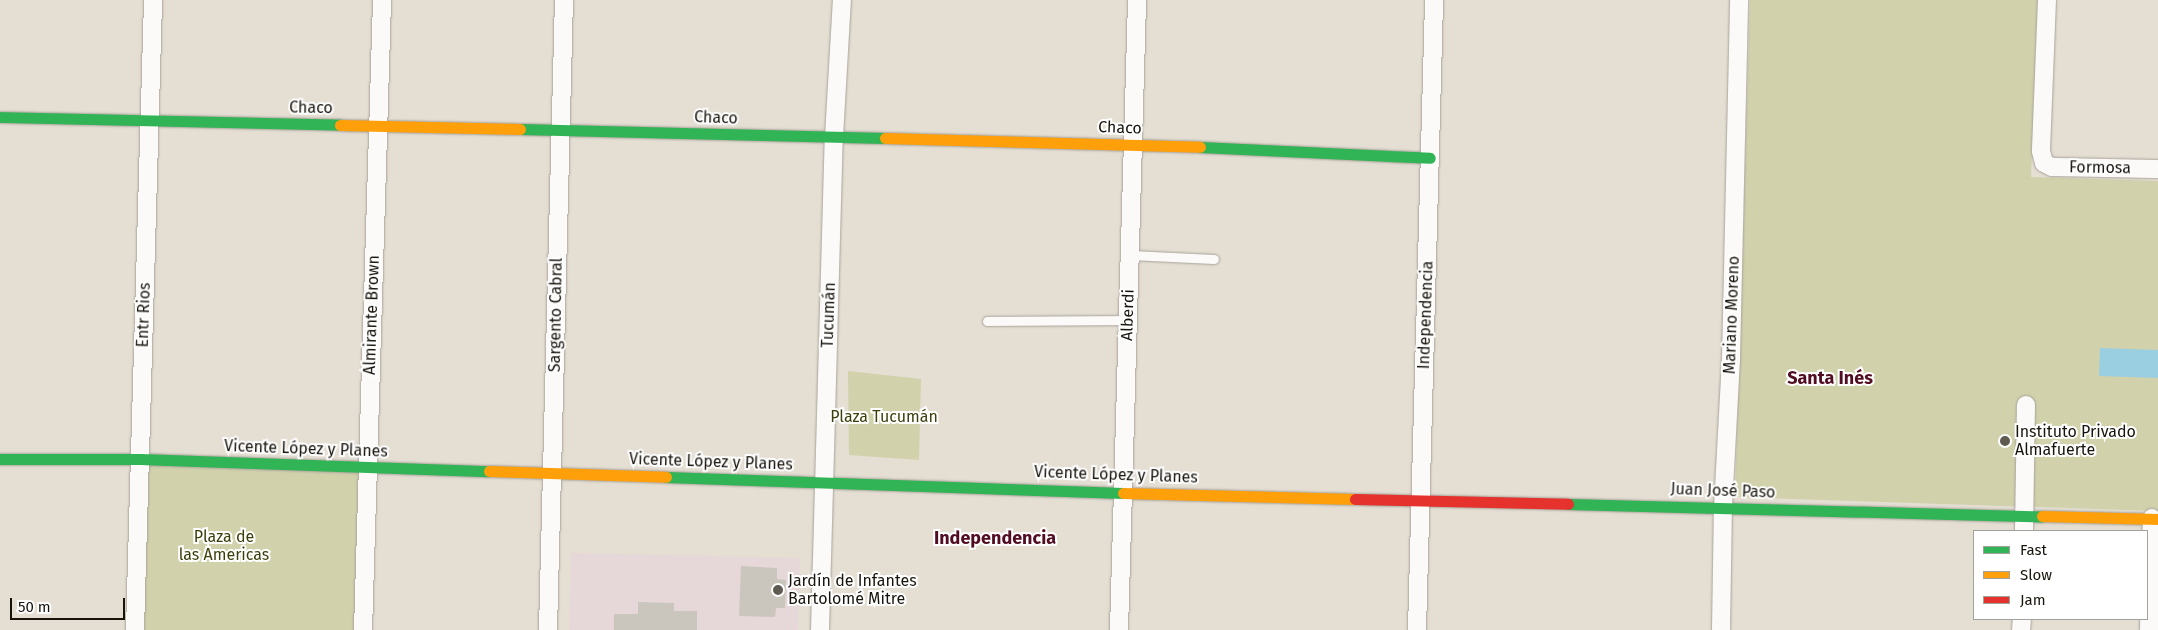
<!DOCTYPE html>
<html>
<head>
<meta charset="utf-8">
<style>
	body { margin:0 }
	#map { position:relative; width:2158px; height:630px; overflow:hidden; background:#e4ded3; font-family:"Fira Sans",sans-serif }
	div>[style] { position:absolute }
	[style*='--x'] { left:calc(var(--x)*1px); top:calc(var(--y)*1px); width:calc(var(--w)*1px); rotate:calc(var(--a)*1deg) }
	.education>* { inset:0; background:#e6d7d8 }
	.green>* { inset:0; background:#d1d1ac }
	.water>* { inset:0; background:#9acfe2 }
	.building>* { inset:0; background:#cbc6bd }
	.roads { filter:drop-shadow(0 0 1px #a8a39a) drop-shadow(0 0 1px #a8a39a) }
	.lane>* { height:9px; margin:-4.5px; padding:0 4.5px; transform-origin:4.5px; border-radius:4.5px; background:#fbfaf8 }
	.street>* { height:18px; margin:-9px; padding:0 9px; transform-origin:9px; border-radius:9px; background:#fbfaf8 }
	.fast>* { height:11px; margin:-5.5px; padding:0 5.5px; transform-origin:5.5px; border-radius:5.5px; background:#30b455 }
	.slow>* { height:11px; margin:-5.5px; padding:0 5.5px; transform-origin:5.5px; border-radius:5.5px; background:#ff9f0a }
	.jam>* { height:11px; margin:-5.5px; padding:0 5.5px; transform-origin:5.5px; border-radius:5.5px; background:#e5322d }
	.dots>* { width:14px; height:14px; translate:-50% -50%; box-sizing:border-box; border:2px solid #fff; border-radius:50% }
	span { translate:-50% -50%; white-space:nowrap; text-align:center; line-height:1.15; -webkit-text-stroke:4px #fff; paint-order:stroke }
	.street-label { font-size:16px; color:#18140c }
	.park-label { font-size:16px; color:#3d3f0a }
	.poi-label { font-size:16px; color:#18140c }
	.left { translate:0 -50%; text-align:left }
	.neighbourhood-label { font-size:18px; color:#520d22; font-weight:700 }
	.legend { position:absolute; left:1973px; top:530px; width:175px; height:90px; box-sizing:border-box; background:#fff; border:1px solid #a3a19e; margin:0; padding:6px 9px; list-style:none; font-size:15px; color:#18140c }
	.legend li { display:flex; align-items:center; gap:10px; height:25px }
	.legend b { width:25px; border:1px solid #a3a19e }
	.scale { position:absolute; left:10px; top:598px; width:115px; height:22px; box-sizing:border-box; border:2px solid #18140c; border-top:0; padding-left:6px; font-size:15px; line-height:18px; white-space:nowrap; color:#18140c; -webkit-text-stroke:4px #fff; paint-order:stroke }
</style>
</head>
<body>
<div id="map">
	<div class="education">
		<i style="clip-path:polygon(571px 553px,800px 558px,798px 630px,569px 630px)"></i>
	</div>
	<div class="green">
		<i style="clip-path:polygon(1750px 0,2038px 0,2031px 177px,2158px 181px,2158px 511px,1735px 497px)"></i>
		<i style="clip-path:polygon(848px 371px,921px 379px,919px 460px,849px 455px)"></i>
		<i style="clip-path:polygon(140px 459px,368px 468px,363px 630px,135px 630px)"></i>
	</div>
	<div class="water">
		<i style="clip-path:polygon(2100px 348px,2158px 350px,2158px 378px,2099px 376px)"></i>
	</div>
	<div class="building">
		<i style="clip-path:polygon(741px 566px,777px 568px,777px 579px,786px 580px,785px 608px,776px 608px,775px 617px,739px 616px)"></i>
		<i style="clip-path:polygon(638px 602px,674px 603px,674px 611px,697px 611px,697px 630px,614px 630px,614px 614px,638px 614px)"></i>
	</div>
	<div class="roads">
		<div class="lane">
			<i style="--x:1130;--y:255;--w:84;--a:2.7"></i>
			<i style="--x:987;--y:321;--w:141;--a:-0.4"></i>
		</div>
		<div class="street">
			<i style="--x:2047;--y:0;--w:151;--a:92.3"></i>
			<i style="--x:2041;--y:151;--w:12;--a:76"></i>
			<i style="--x:2044;--y:163;--w:9;--a:27"></i>
			<i style="--x:2052;--y:167;--w:106;--a:1.1"></i>
			<i style="--x:2024;--y:531;--w:126;--a:-89.1"></i>
			<i style="--x:135;--y:630;--w:630;--a:-88.36"></i>
			<i style="--x:363;--y:630;--w:630;--a:-88.27"></i>
			<i style="--x:548;--y:630;--w:630;--a:-88.55"></i>
			<i style="--x:820;--y:630;--w:493;--a:-88.4"></i>
			<i style="--x:834;--y:137;--w:137;--a:-86.7"></i>
			<i style="--x:1119;--y:630;--w:630;--a:-88.36"></i>
			<i style="--x:1417;--y:630;--w:630;--a:-88.45"></i>
			<i style="--x:1721;--y:630;--w:123;--a:-89.1"></i>
			<i style="--x:1723;--y:507;--w:149;--a:-86.9"></i>
			<i style="--x:1731;--y:358;--w:358;--a:-88.7"></i>
			<i style="--x:2021;--y:630;--w:11;--a:-85"></i>
			<i style="--x:2149;--y:630;--w:112;--a:-88.5"></i>
		</div>
		<div class="fast">
			<i style="--x:0;--y:117;--w:340;--a:1.3"></i>
			<i style="--x:520;--y:129;--w:365;--a:1.4"></i>
			<i style="--x:1200;--y:147;--w:230;--a:2.7"></i>
			<i style="--x:0;--y:459;--w:140;--a:0"></i>
			<i style="--x:140;--y:459;--w:349;--a:2"></i>
			<i style="--x:666;--y:477;--w:457;--a:2"></i>
			<i style="--x:1568;--y:504;--w:474;--a:1.5"></i>
		</div>
		<div class="slow">
			<i style="--x:340;--y:125;--w:180;--a:1.3"></i>
			<i style="--x:885;--y:138;--w:315;--a:1.6"></i>
			<i style="--x:489;--y:471;--w:177;--a:1.9"></i>
			<i style="--x:1123;--y:493;--w:232;--a:1.5"></i>
			<i style="--x:2042;--y:516;--w:116;--a:1.5"></i>
		</div>
		<div class="jam">
			<i style="--x:1355;--y:499;--w:213;--a:1.3"></i>
		</div>
	</div>
	<div class="dots">
		<i style="left:2005px;top:441px;background:#5f5b52"></i>
		<i style="left:778px;top:590px;background:#5f5b52"></i>
	</div>
	<div class="street-label">
		<span style="left:311px;top:108px;rotate:1deg">Chaco</span>
		<span style="left:716px;top:118px;rotate:2deg">Chaco</span>
		<span style="left:1120px;top:128px;rotate:2deg">Chaco</span>
		<span style="left:2100px;top:168px;rotate:1deg">Formosa</span>
		<span style="left:144px;top:315px;rotate:-88deg">Entr Rios</span>
		<span style="left:372px;top:315px;rotate:-88deg">Almirante Brown</span>
		<span style="left:556px;top:315px;rotate:-89deg">Sargento Cabral</span>
		<span style="left:829px;top:315px;rotate:-88deg">Tucumán</span>
		<span style="left:1128px;top:315px;rotate:-88deg">Alberdi</span>
		<span style="left:1426px;top:315px;rotate:-88deg">Independencia</span>
		<span style="left:1732px;top:315px;rotate:-88deg">Mariano Moreno</span>
		<span style="left:306px;top:449px;rotate:2deg">Vicente López y Planes</span>
		<span style="left:711px;top:462px;rotate:2deg">Vicente López y Planes</span>
		<span style="left:1116px;top:475px;rotate:2deg">Vicente López y Planes</span>
		<span style="left:1723px;top:491px;rotate:2deg">Juan José Paso</span>
	</div>
	<div class="park-label">
		<span style="left:884px;top:417px">Plaza Tucumán</span>
		<span style="left:224px;top:546px">Plaza de<br>las Americas</span>
	</div>
	<div class="poi-label">
		<span class="left" style="left:2015px;top:441px">Instituto Privado<br>Almafuerte</span>
		<span class="left" style="left:788px;top:590px">Jardín de Infantes<br>Bartolomé Mitre</span>
	</div>
	<div class="neighbourhood-label">
		<span style="left:1830px;top:378px">Santa Inés</span>
		<span style="left:995px;top:538px">Independencia</span>
	</div>
	<ul class="legend">
	<li><b style="height:6px;background:#30b455"></b>Fast</li>
	<li><b style="height:6px;background:#ff9f0a"></b>Slow</li>
	<li><b style="height:6px;background:#e5322d"></b>Jam</li>
	</ul>
	<div class="scale">50 m</div>
</div>
</body>
</html>
